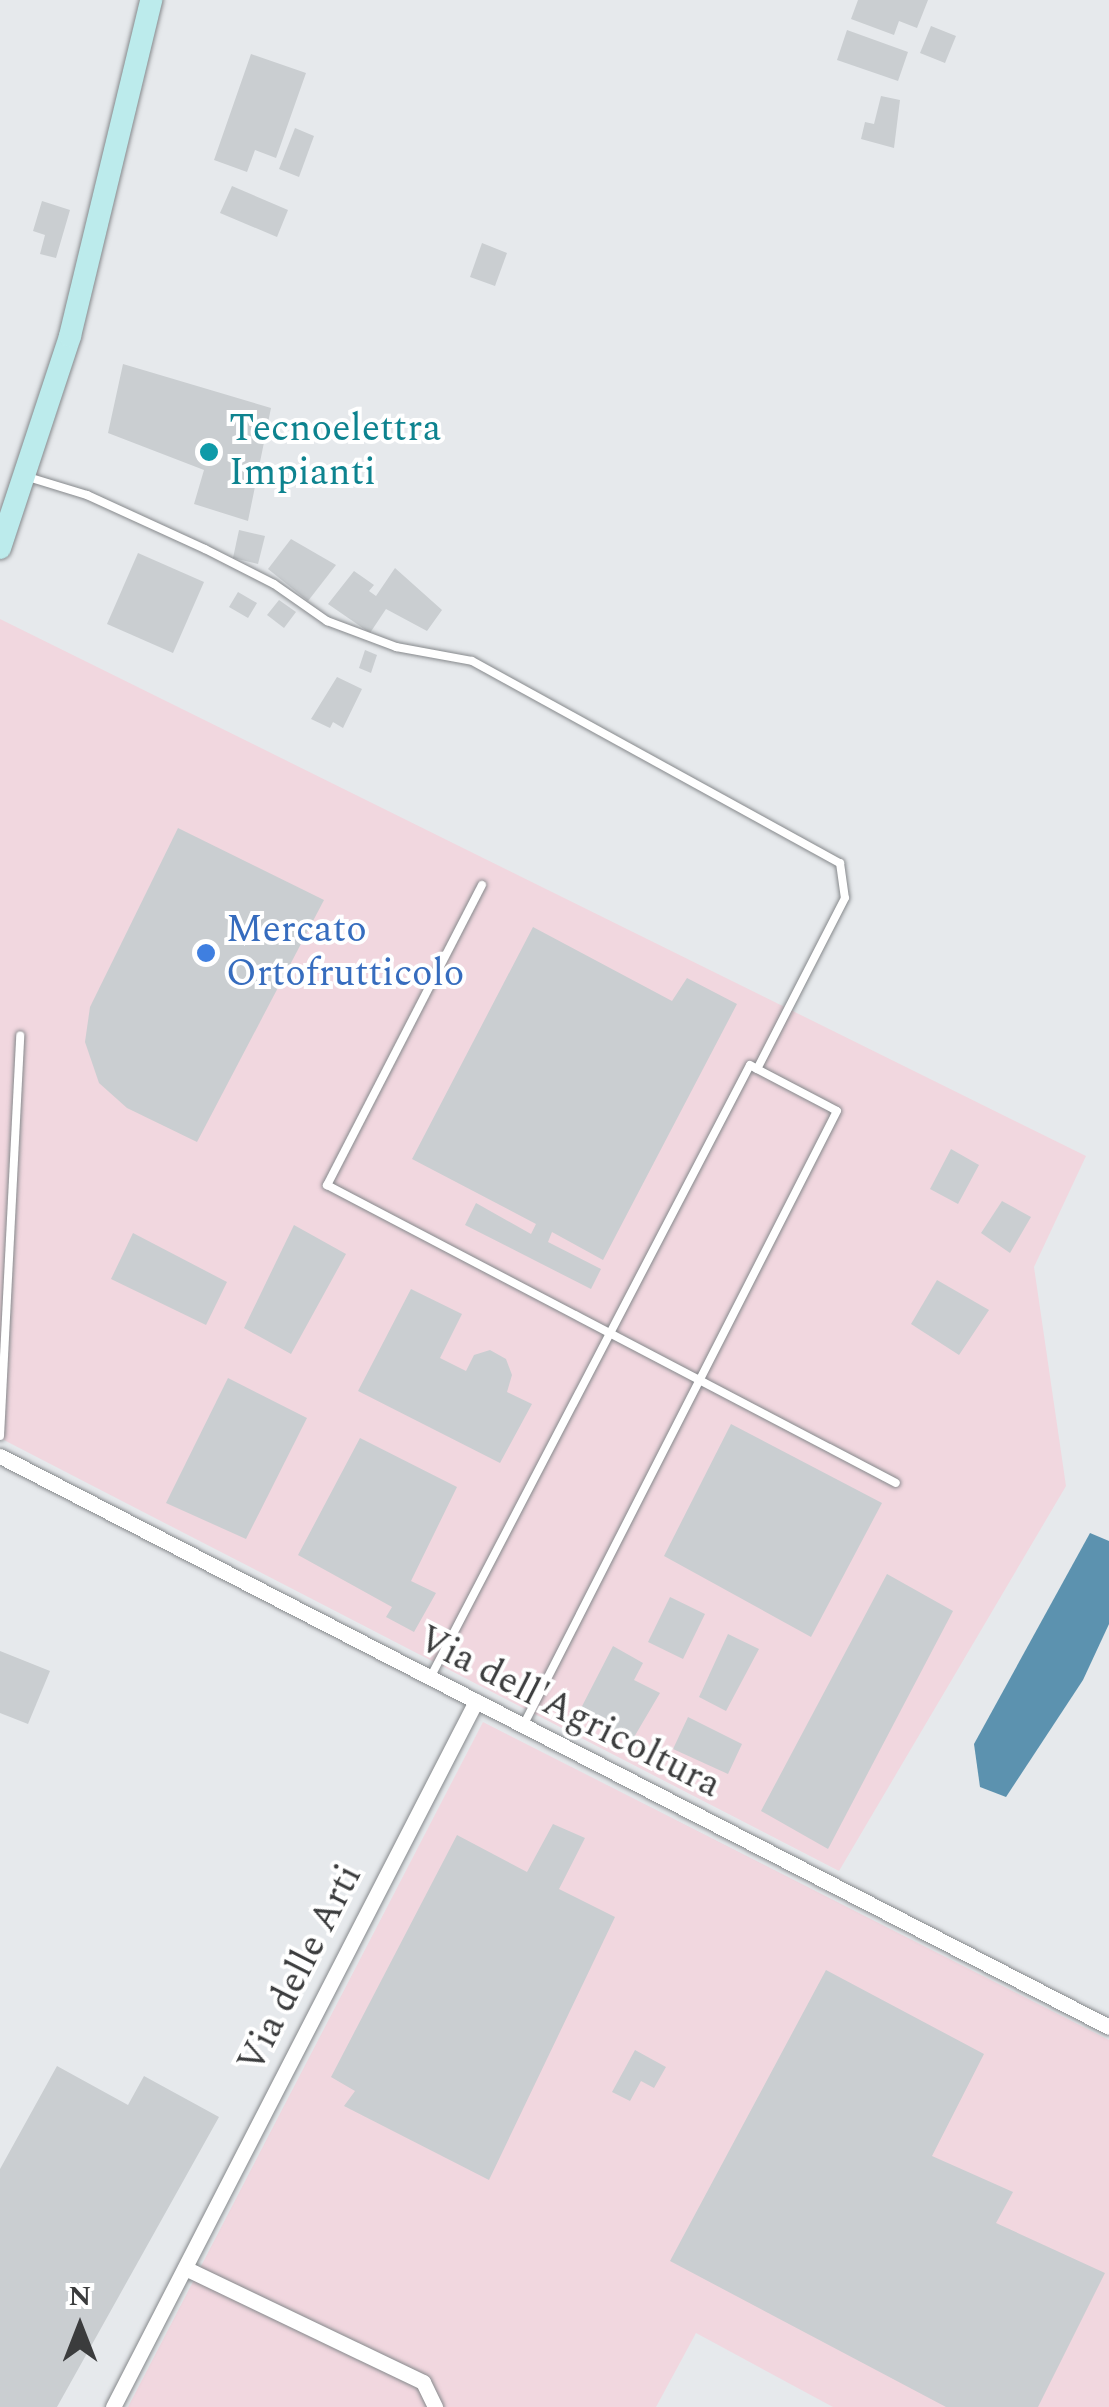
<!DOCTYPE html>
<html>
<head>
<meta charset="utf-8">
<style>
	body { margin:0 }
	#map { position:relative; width:1109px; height:2407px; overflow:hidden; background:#e6e9ec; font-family:Spectral,serif }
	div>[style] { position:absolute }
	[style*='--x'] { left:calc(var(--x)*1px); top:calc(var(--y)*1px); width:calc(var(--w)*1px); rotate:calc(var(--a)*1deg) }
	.industrial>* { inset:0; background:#f1d7df }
	.water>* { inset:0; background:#5c92af }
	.building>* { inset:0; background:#caced1 }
	.roads { filter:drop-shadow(0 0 2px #86898c) drop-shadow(0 0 2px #86898c) }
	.service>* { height:8px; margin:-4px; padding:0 4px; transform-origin:4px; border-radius:4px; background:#fff }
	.minor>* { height:15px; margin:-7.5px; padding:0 7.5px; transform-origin:7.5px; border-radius:7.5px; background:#fff }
	.secondary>* { height:22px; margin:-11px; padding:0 11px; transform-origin:11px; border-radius:11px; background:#bcebec }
	.dots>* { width:28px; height:28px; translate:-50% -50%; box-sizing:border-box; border:5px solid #fff; border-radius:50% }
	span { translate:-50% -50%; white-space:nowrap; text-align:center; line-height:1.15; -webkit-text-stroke:8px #fff; paint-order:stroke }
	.culture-label { font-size:38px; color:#0d838f }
	.left { translate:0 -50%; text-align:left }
	.shop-label { font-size:38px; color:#366cbe }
	.street-label { font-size:38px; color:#3b3c3d }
	.north { position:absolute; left:30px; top:2277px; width:100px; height:100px; -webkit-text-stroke:8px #fff; paint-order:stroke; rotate:0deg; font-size:28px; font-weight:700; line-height:40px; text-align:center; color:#3b3c3d }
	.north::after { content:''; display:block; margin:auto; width:35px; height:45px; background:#3b3c3d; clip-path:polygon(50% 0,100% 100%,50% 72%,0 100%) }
</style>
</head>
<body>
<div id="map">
	<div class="industrial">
		<i style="clip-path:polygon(0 619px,1086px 1156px,1034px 1267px,1066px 1486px,839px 1871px,0 1438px)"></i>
		<i style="clip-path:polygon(483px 1722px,1109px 2040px,1109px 2407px,833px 2407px,696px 2333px,656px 2407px,128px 2407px)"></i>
	</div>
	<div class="water">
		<i style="clip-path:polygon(1090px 1533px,1109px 1541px,1109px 1624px,1083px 1680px,1006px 1797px,980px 1787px,974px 1744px)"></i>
	</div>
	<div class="building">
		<i style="clip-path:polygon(858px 0,928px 0,917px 28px,899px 21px,894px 35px,851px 19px)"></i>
		<i style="clip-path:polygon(931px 26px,956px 36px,945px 63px,920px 53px)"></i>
		<i style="clip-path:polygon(847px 30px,908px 52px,898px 81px,837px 60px)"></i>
		<i style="clip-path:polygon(251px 54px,306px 73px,276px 158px,255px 150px,247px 172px,214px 160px)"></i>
		<i style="clip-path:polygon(881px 96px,900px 100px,894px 148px,861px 139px,865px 122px,874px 124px)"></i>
		<i style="clip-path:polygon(295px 128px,314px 136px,299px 177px,279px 169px)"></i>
		<i style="clip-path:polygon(232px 186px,288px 210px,277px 237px,220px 213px)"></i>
		<i style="clip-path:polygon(42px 201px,70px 210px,56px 258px,40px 254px,45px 235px,33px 231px)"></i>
		<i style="clip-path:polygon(482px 243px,507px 253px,495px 286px,470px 277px)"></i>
		<i style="clip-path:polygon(123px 364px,271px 408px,248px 521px,194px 504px,204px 470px,108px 433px)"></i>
		<i style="clip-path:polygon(239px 530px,265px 536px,258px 564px,233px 558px)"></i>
		<i style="clip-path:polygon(291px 539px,336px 565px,308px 601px,268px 569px)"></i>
		<i style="clip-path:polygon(138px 553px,204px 582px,173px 653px,107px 624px)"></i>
		<i style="clip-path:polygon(395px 568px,442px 610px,427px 631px,386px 609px,370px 633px,328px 604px,354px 571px,374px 585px,369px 591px,376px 596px)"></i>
		<i style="clip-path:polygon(238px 592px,257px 603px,248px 618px,229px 607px)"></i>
		<i style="clip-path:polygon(279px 600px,296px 612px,284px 628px,267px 615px)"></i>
		<i style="clip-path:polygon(365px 650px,377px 655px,371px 673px,359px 668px)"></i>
		<i style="clip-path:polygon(337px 677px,362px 689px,343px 728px,333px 722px,330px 728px,311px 719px)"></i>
		<i style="clip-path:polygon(178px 828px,324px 900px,197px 1142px,127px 1108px,99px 1083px,85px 1042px,90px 1007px)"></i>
		<i style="clip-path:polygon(533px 927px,672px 1001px,687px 978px,737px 1004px,603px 1260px,552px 1232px,548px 1242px,601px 1269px,591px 1289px,465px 1225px,476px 1203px,531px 1234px,536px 1224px,412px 1159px)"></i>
		<i style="clip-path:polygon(951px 1149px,979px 1165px,958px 1204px,930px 1189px)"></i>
		<i style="clip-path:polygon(1002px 1201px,1031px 1217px,1010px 1253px,981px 1233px)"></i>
		<i style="clip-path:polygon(294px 1225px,346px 1254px,291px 1354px,244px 1328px)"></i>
		<i style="clip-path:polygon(133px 1233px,227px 1282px,206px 1325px,111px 1279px)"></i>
		<i style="clip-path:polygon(937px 1280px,989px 1310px,959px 1355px,911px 1324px)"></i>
		<i style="clip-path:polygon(411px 1289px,462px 1314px,440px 1358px,466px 1371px,474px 1355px,490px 1350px,506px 1359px,512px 1375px,507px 1392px,532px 1404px,500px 1463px,358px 1391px)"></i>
		<i style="clip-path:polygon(228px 1378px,307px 1418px,246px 1539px,166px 1503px)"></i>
		<i style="clip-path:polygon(731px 1424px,882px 1503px,811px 1637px,664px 1556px)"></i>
		<i style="clip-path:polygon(360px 1438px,457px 1487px,411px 1581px,436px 1593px,414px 1632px,386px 1617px,392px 1607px,298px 1555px)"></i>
		<i style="clip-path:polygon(887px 1574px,953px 1611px,828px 1849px,761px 1811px)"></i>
		<i style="clip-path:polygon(670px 1597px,705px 1614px,683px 1659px,648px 1642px)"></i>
		<i style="clip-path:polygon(728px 1634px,759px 1649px,726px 1711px,699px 1697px)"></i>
		<i style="clip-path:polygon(613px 1646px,643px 1663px,634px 1680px,660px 1693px,630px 1744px,578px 1714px)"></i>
		<i style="clip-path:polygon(0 1651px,50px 1671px,28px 1724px,0 1713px)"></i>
		<i style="clip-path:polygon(688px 1717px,742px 1744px,728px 1774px,673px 1749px)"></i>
		<i style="clip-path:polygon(553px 1824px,585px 1838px,559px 1889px,615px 1917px,489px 2180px,344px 2106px,355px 2091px,331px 2077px,457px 1835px,527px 1872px)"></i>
		<i style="clip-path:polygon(826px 1970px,984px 2054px,932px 2156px,1013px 2192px,996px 2223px,1105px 2273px,1038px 2407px,946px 2407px,670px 2261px)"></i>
		<i style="clip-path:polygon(635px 2050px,666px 2067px,654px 2088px,641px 2081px,630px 2101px,612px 2092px)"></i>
		<i style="clip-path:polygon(57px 2066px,128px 2105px,144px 2076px,219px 2117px,57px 2407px,0 2407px,0 2169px)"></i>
	</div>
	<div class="roads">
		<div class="service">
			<i style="--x:28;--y:477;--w:62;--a:17"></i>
			<i style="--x:87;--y:495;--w:130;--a:24.6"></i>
			<i style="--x:205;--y:549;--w:77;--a:26.9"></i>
			<i style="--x:274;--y:584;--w:65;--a:34.9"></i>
			<i style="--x:327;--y:621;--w:74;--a:20.6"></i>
			<i style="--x:396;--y:647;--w:77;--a:10.4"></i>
			<i style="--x:472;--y:661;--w:420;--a:28.8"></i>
			<i style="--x:840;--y:863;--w:35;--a:82"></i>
			<i style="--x:845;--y:898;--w:192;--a:117.2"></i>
			<i style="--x:482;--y:885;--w:338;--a:117.3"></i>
			<i style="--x:327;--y:1185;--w:642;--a:27.64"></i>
			<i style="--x:0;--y:1436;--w:401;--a:-87.1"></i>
			<i style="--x:430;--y:1678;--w:691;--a:-62.43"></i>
			<i style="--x:750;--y:1065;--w:8;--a:30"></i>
			<i style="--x:757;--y:1069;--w:90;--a:27.7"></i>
			<i style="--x:837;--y:1111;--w:691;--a:117.05"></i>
		</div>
		<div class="minor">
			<i style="--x:0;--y:1456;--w:1247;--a:27.24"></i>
			<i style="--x:185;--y:2268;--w:264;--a:25.6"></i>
			<i style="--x:423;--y:2382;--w:28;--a:64"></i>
			<i style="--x:113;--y:2407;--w:794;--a:-62.79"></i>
		</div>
		<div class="secondary">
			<i style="--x:0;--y:548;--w:223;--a:-71.7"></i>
			<i style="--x:70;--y:336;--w:346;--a:-76.4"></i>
		</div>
	</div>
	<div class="dots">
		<i style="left:209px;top:452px;background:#0f9aa8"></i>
		<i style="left:206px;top:953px;background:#3f7fe0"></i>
	</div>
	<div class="culture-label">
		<span class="left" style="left:229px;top:452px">Tecnoelettra<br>Impianti</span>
	</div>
	<div class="shop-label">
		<span class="left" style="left:226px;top:953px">Mercato<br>Ortofrutticolo</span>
	</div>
	<div class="street-label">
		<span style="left:569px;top:1713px;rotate:27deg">Via dell'Agricoltura</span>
		<span style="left:301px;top:1969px;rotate:-63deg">Via delle Arti</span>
	</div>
	<div class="north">N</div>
</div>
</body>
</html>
